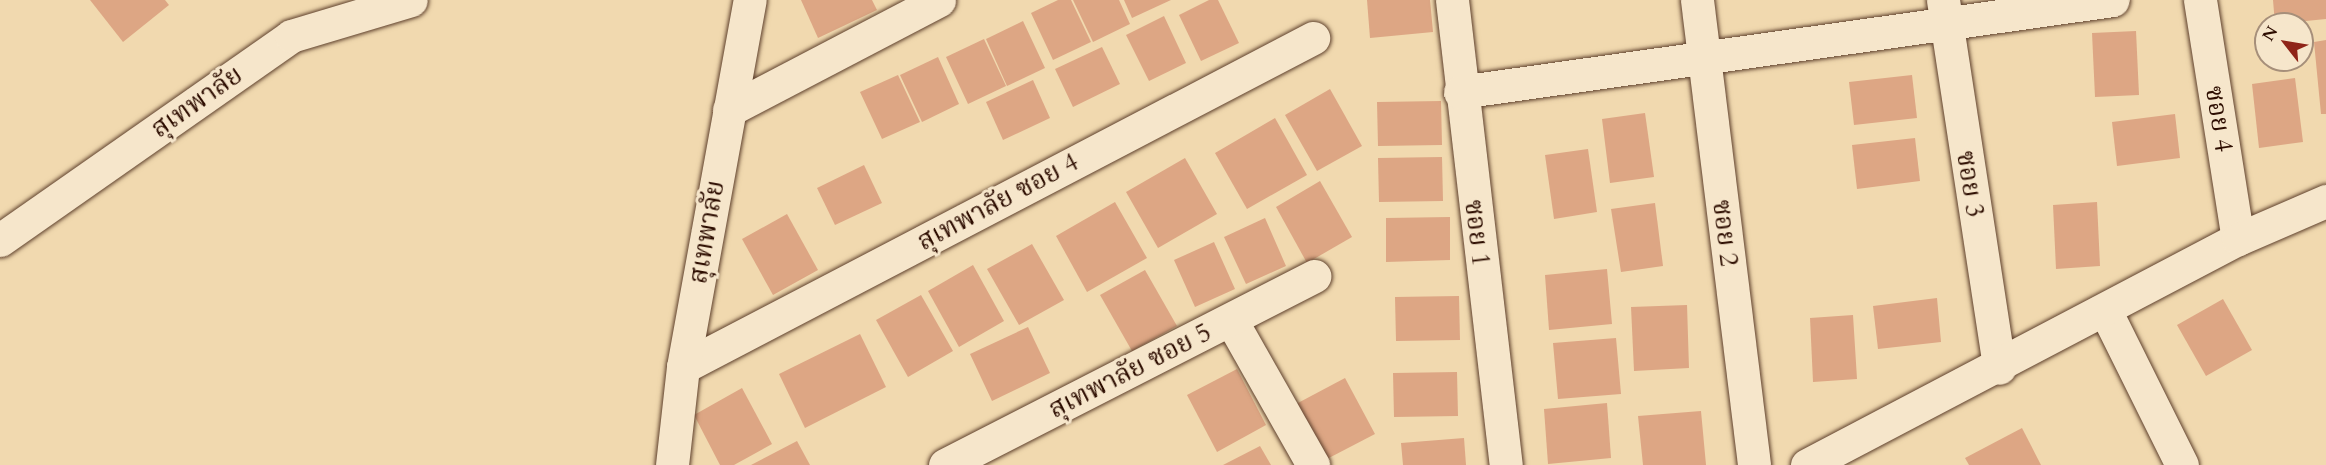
<!DOCTYPE html>
<html>
<head>
<meta charset="utf-8">
<style>
	body { margin:0 }
	#map { position:relative; width:2326px; height:465px; overflow:hidden; background:#f1d9af; font-family:Cardo,"Noto Serif Thai",serif }
	div>[style] { position:absolute }
	[style*='--x'] { left:calc(var(--x)*1px); top:calc(var(--y)*1px); width:calc(var(--w)*1px); rotate:calc(var(--a)*1deg) }
	.building>* { inset:0; background:#dda684 }
	.roads { filter:drop-shadow(0 0 2px #5e402c) drop-shadow(0 0 2px #5e402c) }
	.minor>* { height:33px; margin:-16.5px; padding:0 16.5px; transform-origin:16.5px; border-radius:16.5px; background:#f6e6cb }
	span { translate:-50% -50%; white-space:nowrap; text-align:center; line-height:1.15; -webkit-text-stroke:6px #f6e6cb; paint-order:stroke }
	.street-label { font-size:26px; color:#2d0d00 }
	.north { position:absolute; left:2254px; top:12px; width:60px; height:60px; box-sizing:border-box; background:#f6e6cb; border:2px solid #a68f7a; border-radius:50%; rotate:301deg; font-size:16px; font-weight:700; line-height:24px; text-align:center; color:#2d0d00 }
	.north::after { content:''; display:block; margin:auto; width:21px; height:27px; background:#8f2418; clip-path:polygon(50% 0,100% 100%,50% 72%,0 100%) }
</style>
</head>
<body>
<div id="map">
	<div class="building">
		<i style="clip-path:polygon(90px 0,165px 0,169px 5px,123px 42px)"></i>
		<i style="clip-path:polygon(801px 0,872px 0,877px 10px,818px 38px)"></i>
		<i style="clip-path:polygon(1058px 0,1071px 0,1091px 42px,1053px 60px,1031px 13px)"></i>
		<i style="clip-path:polygon(1073px 0,1119px 0,1130px 24px,1093px 42px)"></i>
		<i style="clip-path:polygon(1124px 0,1171px 0,1132px 18px)"></i>
		<i style="clip-path:polygon(1209px 0,1218px 0,1239px 43px,1201px 61px,1179px 15px)"></i>
		<i style="clip-path:polygon(1367px 0,1430px 0,1433px 32px,1370px 38px)"></i>
		<i style="clip-path:polygon(2273px 0,2326px 0,2326px 19px,2275px 24px)"></i>
		<i style="clip-path:polygon(1164px 16px,1186px 63px,1149px 81px,1126px 35px)"></i>
		<i style="clip-path:polygon(1023px 21px,1045px 68px,1007px 86px,986px 39px)"></i>
		<i style="clip-path:polygon(2136px 31px,2139px 95px,2095px 97px,2092px 33px)"></i>
		<i style="clip-path:polygon(984px 39px,1006px 86px,968px 104px,946px 57px)"></i>
		<i style="clip-path:polygon(2326px 40px,2326px 114px,2321px 114px,2314px 42px)"></i>
		<i style="clip-path:polygon(1102px 47px,1120px 84px,1073px 107px,1055px 69px)"></i>
		<i style="clip-path:polygon(938px 57px,959px 104px,922px 122px,900px 75px)"></i>
		<i style="clip-path:polygon(898px 75px,920px 122px,882px 139px,860px 92px)"></i>
		<i style="clip-path:polygon(1912px 75px,1917px 118px,1854px 125px,1849px 82px)"></i>
		<i style="clip-path:polygon(2295px 78px,2303px 142px,2259px 148px,2252px 84px)"></i>
		<i style="clip-path:polygon(1033px 80px,1050px 118px,1003px 140px,986px 102px)"></i>
		<i style="clip-path:polygon(1330px 89px,1362px 146px,1317px 171px,1285px 115px)"></i>
		<i style="clip-path:polygon(1441px 101px,1442px 145px,1378px 146px,1377px 102px)"></i>
		<i style="clip-path:polygon(1645px 113px,1654px 177px,1610px 183px,1602px 119px)"></i>
		<i style="clip-path:polygon(2175px 114px,2180px 158px,2117px 166px,2112px 122px)"></i>
		<i style="clip-path:polygon(1275px 118px,1307px 175px,1247px 209px,1215px 153px)"></i>
		<i style="clip-path:polygon(1915px 138px,1920px 181px,1857px 189px,1852px 145px)"></i>
		<i style="clip-path:polygon(1588px 149px,1597px 212px,1554px 219px,1545px 155px)"></i>
		<i style="clip-path:polygon(1442px 157px,1443px 201px,1379px 202px,1378px 158px)"></i>
		<i style="clip-path:polygon(1185px 158px,1217px 214px,1158px 248px,1126px 192px)"></i>
		<i style="clip-path:polygon(864px 165px,882px 203px,835px 225px,817px 188px)"></i>
		<i style="clip-path:polygon(1320px 181px,1352px 237px,1307px 263px,1276px 207px)"></i>
		<i style="clip-path:polygon(1115px 202px,1147px 258px,1087px 292px,1056px 236px)"></i>
		<i style="clip-path:polygon(2097px 202px,2100px 266px,2056px 269px,2053px 205px)"></i>
		<i style="clip-path:polygon(1655px 203px,1663px 266px,1621px 272px,1611px 209px)"></i>
		<i style="clip-path:polygon(787px 214px,818px 270px,773px 295px,742px 239px)"></i>
		<i style="clip-path:polygon(1450px 217px,1450px 260px,1386px 262px,1386px 218px)"></i>
		<i style="clip-path:polygon(1265px 218px,1286px 266px,1246px 284px,1224px 237px)"></i>
		<i style="clip-path:polygon(1214px 242px,1235px 289px,1195px 307px,1174px 260px)"></i>
		<i style="clip-path:polygon(1032px 244px,1064px 300px,1019px 325px,987px 269px)"></i>
		<i style="clip-path:polygon(973px 265px,1004px 321px,959px 347px,928px 291px)"></i>
		<i style="clip-path:polygon(1607px 269px,1612px 324px,1549px 330px,1545px 275px)"></i>
		<i style="clip-path:polygon(1145px 270px,1177px 326px,1132px 351px,1100px 295px)"></i>
		<i style="clip-path:polygon(921px 295px,953px 351px,908px 377px,876px 320px)"></i>
		<i style="clip-path:polygon(1459px 296px,1460px 340px,1396px 341px,1395px 297px)"></i>
		<i style="clip-path:polygon(1937px 298px,1941px 342px,1878px 349px,1873px 306px)"></i>
		<i style="clip-path:polygon(2223px 299px,2252px 350px,2206px 376px,2177px 325px)"></i>
		<i style="clip-path:polygon(1687px 305px,1689px 368px,1634px 371px,1631px 307px)"></i>
		<i style="clip-path:polygon(1853px 315px,1857px 379px,1813px 382px,1810px 318px)"></i>
		<i style="clip-path:polygon(1028px 327px,1050px 373px,992px 401px,970px 354px)"></i>
		<i style="clip-path:polygon(860px 334px,886px 387px,805px 428px,779px 374px)"></i>
		<i style="clip-path:polygon(1616px 338px,1621px 394px,1558px 399px,1553px 343px)"></i>
		<i style="clip-path:polygon(1237px 369px,1266px 425px,1217px 452px,1187px 395px)"></i>
		<i style="clip-path:polygon(1457px 372px,1458px 416px,1394px 417px,1393px 373px)"></i>
		<i style="clip-path:polygon(1345px 378px,1375px 434px,1325px 460px,1296px 404px)"></i>
		<i style="clip-path:polygon(742px 388px,772px 444px,734px 465px,720px 465px,694px 415px)"></i>
		<i style="clip-path:polygon(1607px 403px,1611px 458px,1548px 464px,1544px 409px)"></i>
		<i style="clip-path:polygon(1701px 411px,1706px 465px,1643px 465px,1638px 416px)"></i>
		<i style="clip-path:polygon(2022px 428px,2041px 465px,1969px 465px,1965px 458px)"></i>
		<i style="clip-path:polygon(1464px 438px,1466px 465px,1403px 465px,1401px 443px)"></i>
		<i style="clip-path:polygon(797px 441px,810px 465px,751px 465px)"></i>
		<i style="clip-path:polygon(1260px 446px,1271px 465px,1223px 465px)"></i>
	</div>
	<div class="roads">
		<div class="minor">
			<i style="--x:1452;--y:0;--w:468;--a:83.4"></i>
			<i style="--x:1697;--y:0;--w:468;--a:83"></i>
			<i style="--x:1943;--y:0;--w:372;--a:81.3"></i>
			<i style="--x:2200;--y:0;--w:242;--a:81"></i>
			<i style="--x:1460;--y:92;--w:659;--a:-8.02"></i>
			<i style="--x:729;--y:110;--w:237;--a:-27.6"></i>
			<i style="--x:0;--y:240;--w:355;--a:-35"></i>
			<i style="--x:291;--y:36;--w:125;--a:-16.7"></i>
			<i style="--x:2105;--y:310;--w:173;--a:63.6"></i>
			<i style="--x:1231;--y:320;--w:167;--a:60.5"></i>
			<i style="--x:683;--y:367;--w:711;--a:-27.57"></i>
			<i style="--x:672;--y:465;--w:99;--a:-83.6"></i>
			<i style="--x:683;--y:367;--w:373;--a:-79.7"></i>
			<i style="--x:945;--y:465;--w:415;--a:-27.1"></i>
			<i style="--x:1807;--y:465;--w:487;--a:-27.7"></i>
			<i style="--x:2238;--y:239;--w:96;--a:-23.4"></i>
		</div>
	</div>
	<div class="street-label">
		<span style="left:197px;top:102px;rotate:-35deg">สุเทพาลัย</span>
		<span style="left:2219px;top:119px;rotate:81deg">ซอย 4</span>
		<span style="left:1970px;top:184px;rotate:81deg">ซอย 3</span>
		<span style="left:998px;top:202px;rotate:-28deg">สุเทพาลัย ซอย 4</span>
		<span style="left:707px;top:232px;rotate:-80deg">สุเทพาลัย</span>
		<span style="left:1477px;top:233px;rotate:83deg">ซอย 1</span>
		<span style="left:1725px;top:233px;rotate:83deg">ซอย 2</span>
		<span style="left:1130px;top:371px;rotate:-27deg">สุเทพาลัย ซอย 5</span>
	</div>
	<div class="north">N</div>
</div>
</body>
</html>
